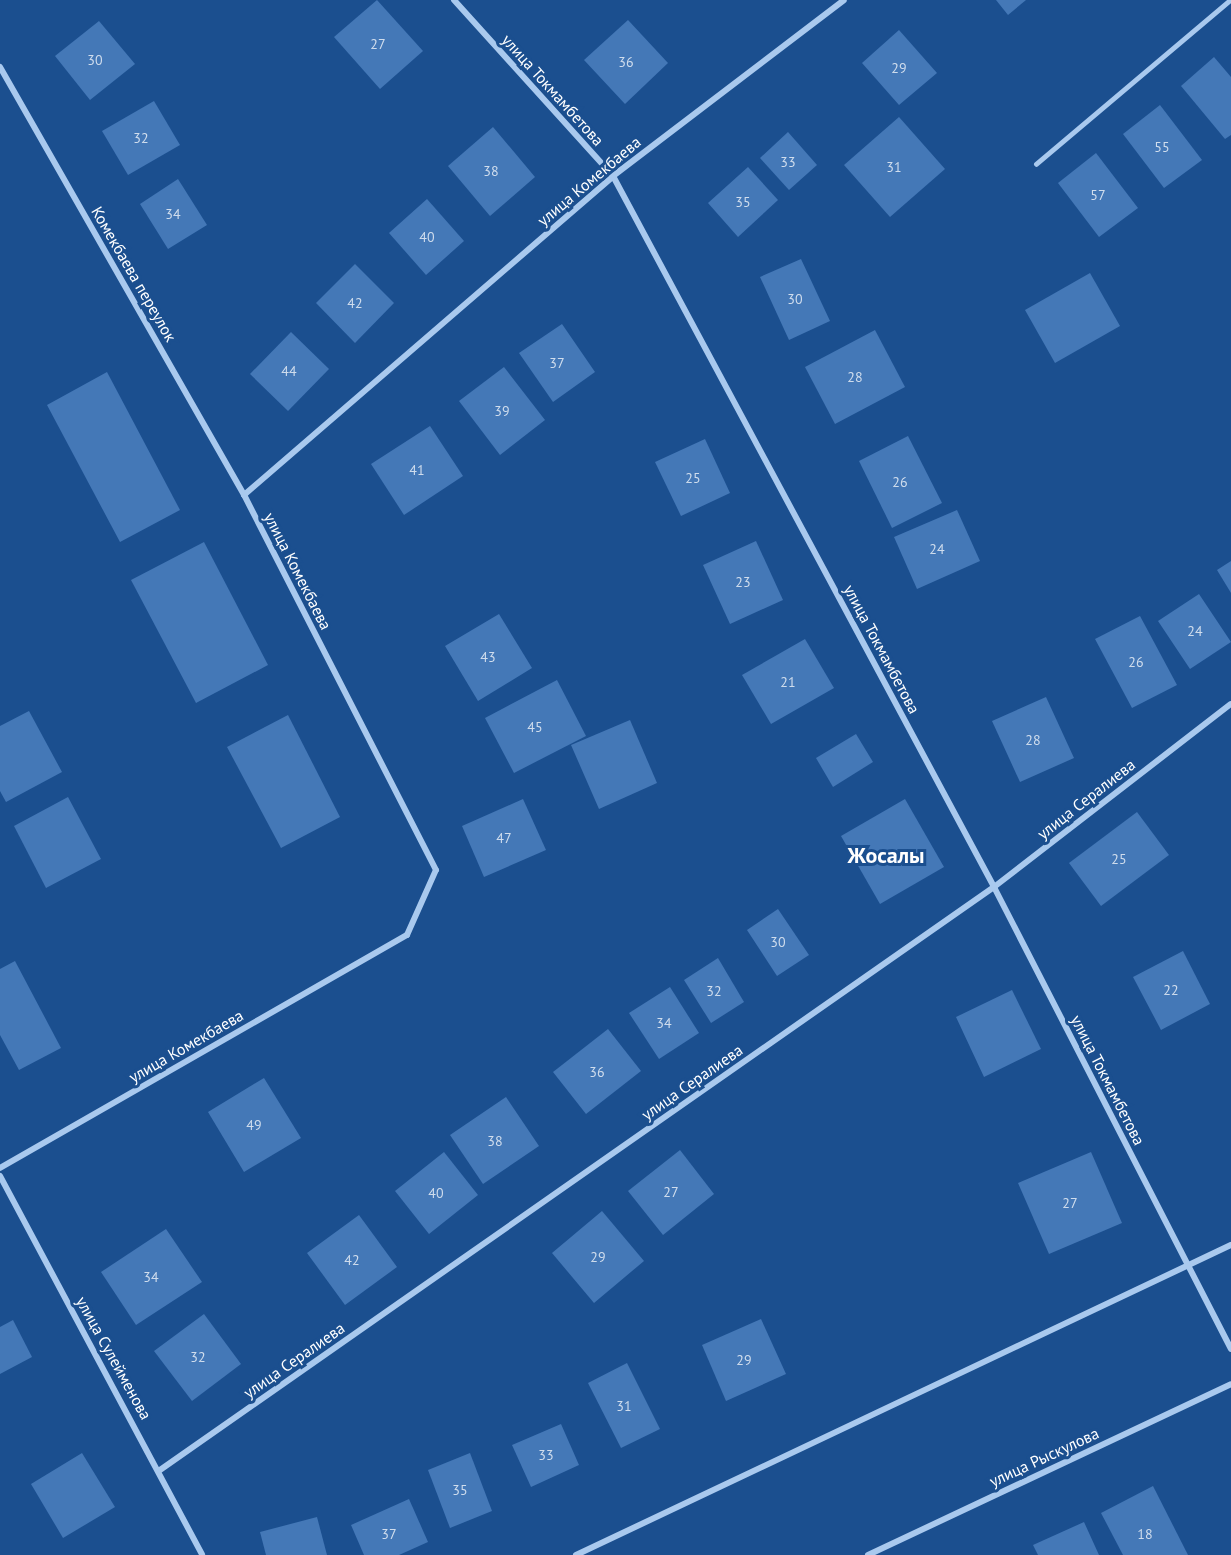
<!DOCTYPE html>
<html>
<head>
<meta charset="utf-8">
<style>
	body { margin:0 }
	#map { position:relative; width:1231px; height:1555px; overflow:hidden; background:#1b4f8f; font-family:"PT Sans",sans-serif }
	div>[style] { position:absolute }
	[style*='--x'] { left:calc(var(--x)*1px); top:calc(var(--y)*1px); width:calc(var(--w)*1px); rotate:calc(var(--a)*1deg) }
	.building>* { inset:0; background:#4478b7 }
	.service>* { height:4.5px; margin:-2.25px; padding:0 2.25px; transform-origin:2.25px; border-radius:2.25px; background:#a9c9ee }
	.minor>* { height:6px; margin:-3px; padding:0 3px; transform-origin:3px; border-radius:3px; background:#a9c9ee }
	span { translate:-50% -50%; white-space:nowrap; text-align:center; line-height:1.15; -webkit-text-stroke:6px #1b4f8f; paint-order:stroke }
	.number-label { font-size:14px; color:#d0dded }
	.number-label span { -webkit-text-stroke-width:0 }
	.street-label { font-size:16px; color:#fff }
	.district-label { font-size:22px; color:#fff; font-weight:700 }
</style>
</head>
<body>
<div id="map">
	<div class="building">
		<i style="clip-path:polygon(377px 0,423px 51px,380px 89px,334px 37px)"></i>
		<i style="clip-path:polygon(996px 0,1026px 0,1008px 15px)"></i>
		<i style="clip-path:polygon(628px 20px,668px 63px,625px 104px,584px 60px)"></i>
		<i style="clip-path:polygon(99px 21px,135px 64px,90px 100px,55px 56px)"></i>
		<i style="clip-path:polygon(899px 30px,937px 73px,899px 105px,862px 63px)"></i>
		<i style="clip-path:polygon(1214px 57px,1231px 77px,1231px 135px,1225px 139px,1181px 86px)"></i>
		<i style="clip-path:polygon(154px 101px,180px 145px,128px 175px,102px 131px)"></i>
		<i style="clip-path:polygon(1160px 105px,1202px 160px,1164px 188px,1123px 134px)"></i>
		<i style="clip-path:polygon(899px 117px,945px 169px,890px 217px,844px 165px)"></i>
		<i style="clip-path:polygon(493px 127px,535px 177px,490px 216px,448px 166px)"></i>
		<i style="clip-path:polygon(788px 132px,817px 165px,789px 190px,760px 158px)"></i>
		<i style="clip-path:polygon(1096px 153px,1138px 208px,1099px 237px,1058px 183px)"></i>
		<i style="clip-path:polygon(748px 167px,778px 200px,738px 237px,708px 203px)"></i>
		<i style="clip-path:polygon(178px 179px,207px 225px,168px 249px,140px 204px)"></i>
		<i style="clip-path:polygon(427px 199px,464px 241px,426px 275px,389px 233px)"></i>
		<i style="clip-path:polygon(801px 259px,830px 321px,789px 340px,760px 277px)"></i>
		<i style="clip-path:polygon(355px 264px,394px 303px,355px 343px,316px 303px)"></i>
		<i style="clip-path:polygon(1090px 273px,1120px 326px,1055px 363px,1025px 310px)"></i>
		<i style="clip-path:polygon(562px 324px,595px 372px,553px 402px,519px 353px)"></i>
		<i style="clip-path:polygon(875px 330px,905px 387px,835px 424px,805px 367px)"></i>
		<i style="clip-path:polygon(291px 332px,329px 369px,288px 411px,250px 374px)"></i>
		<i style="clip-path:polygon(504px 367px,545px 420px,500px 455px,459px 401px)"></i>
		<i style="clip-path:polygon(107px 372px,180px 510px,120px 542px,47px 405px)"></i>
		<i style="clip-path:polygon(430px 426px,463px 476px,404px 515px,371px 464px)"></i>
		<i style="clip-path:polygon(908px 436px,942px 503px,892px 528px,859px 461px)"></i>
		<i style="clip-path:polygon(705px 439px,730px 493px,681px 516px,655px 462px)"></i>
		<i style="clip-path:polygon(957px 510px,980px 561px,917px 589px,894px 537px)"></i>
		<i style="clip-path:polygon(756px 541px,783px 600px,730px 624px,703px 565px)"></i>
		<i style="clip-path:polygon(204px 542px,268px 665px,196px 703px,131px 580px)"></i>
		<i style="clip-path:polygon(1231px 561px,1231px 593px,1217px 570px)"></i>
		<i style="clip-path:polygon(1199px 594px,1231px 642px,1190px 669px,1158px 621px)"></i>
		<i style="clip-path:polygon(499px 614px,532px 668px,478px 701px,445px 646px)"></i>
		<i style="clip-path:polygon(1140px 616px,1177px 685px,1132px 708px,1095px 639px)"></i>
		<i style="clip-path:polygon(805px 639px,834px 688px,771px 724px,742px 675px)"></i>
		<i style="clip-path:polygon(557px 680px,586px 736px,514px 773px,485px 718px)"></i>
		<i style="clip-path:polygon(1046px 697px,1074px 758px,1020px 782px,992px 721px)"></i>
		<i style="clip-path:polygon(29px 711px,62px 772px,6px 802px,0 791px,0 726px)"></i>
		<i style="clip-path:polygon(288px 715px,340px 817px,281px 848px,227px 747px)"></i>
		<i style="clip-path:polygon(630px 720px,657px 783px,599px 809px,571px 745px)"></i>
		<i style="clip-path:polygon(856px 734px,873px 762px,833px 787px,816px 758px)"></i>
		<i style="clip-path:polygon(68px 797px,101px 859px,46px 888px,14px 826px)"></i>
		<i style="clip-path:polygon(523px 799px,546px 850px,484px 877px,462px 826px)"></i>
		<i style="clip-path:polygon(905px 799px,944px 867px,880px 904px,841px 836px)"></i>
		<i style="clip-path:polygon(1137px 812px,1169px 855px,1101px 906px,1069px 863px)"></i>
		<i style="clip-path:polygon(778px 909px,809px 955px,777px 976px,747px 930px)"></i>
		<i style="clip-path:polygon(1183px 951px,1210px 1004px,1161px 1030px,1133px 977px)"></i>
		<i style="clip-path:polygon(718px 958px,744px 1002px,711px 1023px,684px 980px)"></i>
		<i style="clip-path:polygon(15px 961px,61px 1048px,19px 1070px,0 1035px,0 969px)"></i>
		<i style="clip-path:polygon(670px 987px,699px 1033px,659px 1059px,629px 1013px)"></i>
		<i style="clip-path:polygon(1012px 990px,1041px 1049px,984px 1077px,956px 1017px)"></i>
		<i style="clip-path:polygon(608px 1029px,641px 1071px,586px 1114px,553px 1072px)"></i>
		<i style="clip-path:polygon(264px 1078px,301px 1138px,244px 1172px,208px 1112px)"></i>
		<i style="clip-path:polygon(506px 1097px,539px 1146px,483px 1184px,450px 1135px)"></i>
		<i style="clip-path:polygon(680px 1150px,714px 1194px,663px 1235px,628px 1191px)"></i>
		<i style="clip-path:polygon(444px 1152px,478px 1195px,429px 1234px,395px 1191px)"></i>
		<i style="clip-path:polygon(1091px 1152px,1122px 1223px,1049px 1254px,1018px 1183px)"></i>
		<i style="clip-path:polygon(602px 1211px,644px 1261px,594px 1303px,552px 1253px)"></i>
		<i style="clip-path:polygon(359px 1215px,397px 1267px,345px 1305px,307px 1253px)"></i>
		<i style="clip-path:polygon(166px 1229px,202px 1282px,136px 1325px,101px 1272px)"></i>
		<i style="clip-path:polygon(204px 1314px,241px 1364px,192px 1401px,154px 1351px)"></i>
		<i style="clip-path:polygon(761px 1319px,786px 1374px,726px 1401px,702px 1345px)"></i>
		<i style="clip-path:polygon(13px 1320px,32px 1357px,0 1374px,0 1327px)"></i>
		<i style="clip-path:polygon(627px 1363px,660px 1429px,621px 1448px,588px 1383px)"></i>
		<i style="clip-path:polygon(561px 1424px,579px 1465px,531px 1487px,512px 1445px)"></i>
		<i style="clip-path:polygon(82px 1453px,115px 1507px,63px 1538px,31px 1484px)"></i>
		<i style="clip-path:polygon(470px 1453px,492px 1511px,450px 1528px,428px 1470px)"></i>
		<i style="clip-path:polygon(1153px 1486px,1188px 1555px,1123px 1555px,1101px 1513px)"></i>
		<i style="clip-path:polygon(409px 1499px,428px 1542px,399px 1555px,364px 1555px,351px 1525px)"></i>
		<i style="clip-path:polygon(317px 1517px,327px 1555px,266px 1555px,260px 1532px)"></i>
		<i style="clip-path:polygon(1084px 1522px,1099px 1555px,1038px 1555px,1033px 1545px)"></i>
	</div>
	<div class="service">
		<i style="--x:1036;--y:164;--w:254;--a:-40.2"></i>
	</div>
	<div class="minor">
		<i style="--x:454;--y:0;--w:237;--a:47.9"></i>
		<i style="--x:613;--y:176;--w:807;--a:61.81"></i>
		<i style="--x:994;--y:887;--w:519;--a:62.84"></i>
		<i style="--x:0;--y:67;--w:493;--a:60.3"></i>
		<i style="--x:0;--y:1168;--w:469;--a:-29.8"></i>
		<i style="--x:407;--y:935;--w:71;--a:-66"></i>
		<i style="--x:436;--y:870;--w:421;--a:-117.1"></i>
		<i style="--x:244;--y:495;--w:488;--a:-40.8"></i>
		<i style="--x:613;--y:176;--w:290;--a:-37.3"></i>
		<i style="--x:0;--y:1176;--w:429;--a:61.9"></i>
		<i style="--x:160;--y:1470;--w:1018;--a:-34.96"></i>
		<i style="--x:994;--y:887;--w:299;--a:-37.7"></i>
		<i style="--x:576;--y:1555;--w:725;--a:-25.33"></i>
		<i style="--x:868;--y:1555;--w:401;--a:-25.2"></i>
	</div>
	<div class="number-label">
		<span style="left:378px;top:44px">27</span>
		<span style="left:95px;top:60px">30</span>
		<span style="left:626px;top:62px">36</span>
		<span style="left:899px;top:68px">29</span>
		<span style="left:141px;top:138px">32</span>
		<span style="left:1162px;top:147px">55</span>
		<span style="left:788px;top:162px">33</span>
		<span style="left:894px;top:167px">31</span>
		<span style="left:491px;top:171px">38</span>
		<span style="left:1098px;top:195px">57</span>
		<span style="left:743px;top:202px">35</span>
		<span style="left:173px;top:214px">34</span>
		<span style="left:427px;top:237px">40</span>
		<span style="left:795px;top:299px">30</span>
		<span style="left:355px;top:303px">42</span>
		<span style="left:557px;top:363px">37</span>
		<span style="left:289px;top:371px">44</span>
		<span style="left:855px;top:377px">28</span>
		<span style="left:502px;top:411px">39</span>
		<span style="left:417px;top:470px">41</span>
		<span style="left:693px;top:478px">25</span>
		<span style="left:900px;top:482px">26</span>
		<span style="left:937px;top:549px">24</span>
		<span style="left:743px;top:582px">23</span>
		<span style="left:1195px;top:631px">24</span>
		<span style="left:488px;top:657px">43</span>
		<span style="left:1136px;top:662px">26</span>
		<span style="left:788px;top:682px">21</span>
		<span style="left:535px;top:727px">45</span>
		<span style="left:1033px;top:740px">28</span>
		<span style="left:504px;top:838px">47</span>
		<span style="left:1119px;top:859px">25</span>
		<span style="left:778px;top:942px">30</span>
		<span style="left:1171px;top:990px">22</span>
		<span style="left:714px;top:991px">32</span>
		<span style="left:664px;top:1023px">34</span>
		<span style="left:597px;top:1072px">36</span>
		<span style="left:254px;top:1125px">49</span>
		<span style="left:495px;top:1141px">38</span>
		<span style="left:671px;top:1192px">27</span>
		<span style="left:436px;top:1193px">40</span>
		<span style="left:1070px;top:1203px">27</span>
		<span style="left:598px;top:1257px">29</span>
		<span style="left:352px;top:1260px">42</span>
		<span style="left:151px;top:1277px">34</span>
		<span style="left:198px;top:1357px">32</span>
		<span style="left:744px;top:1360px">29</span>
		<span style="left:624px;top:1406px">31</span>
		<span style="left:546px;top:1455px">33</span>
		<span style="left:460px;top:1490px">35</span>
		<span style="left:389px;top:1534px">37</span>
		<span style="left:1145px;top:1534px">18</span>
	</div>
	<div class="street-label">
		<span style="left:553px;top:90px;rotate:48deg">улица Токмамбетова</span>
		<span style="left:589px;top:181px;rotate:-40deg">улица Комекбаева</span>
		<span style="left:134px;top:274px;rotate:60deg">Комекбаева переулок</span>
		<span style="left:298px;top:571px;rotate:63deg">улица Комекбаева</span>
		<span style="left:882px;top:649px;rotate:62deg">улица Токмамбетова</span>
		<span style="left:1086px;top:799px;rotate:-38deg">улица Сералиева</span>
		<span style="left:186px;top:1046px;rotate:-30deg">улица Комекбаева</span>
		<span style="left:1108px;top:1080px;rotate:63deg">улица Токмамбетова</span>
		<span style="left:692px;top:1082px;rotate:-35deg">улица Сералиева</span>
		<span style="left:114px;top:1358px;rotate:61deg">улица Сулейменова</span>
		<span style="left:294px;top:1360px;rotate:-35deg">улица Сералиева</span>
		<span style="left:1044px;top:1457px;rotate:-25deg">улица Рыскулова</span>
	</div>
	<div class="district-label">
		<span style="left:886px;top:856px">Жосалы</span>
	</div>
</div>
</body>
</html>
